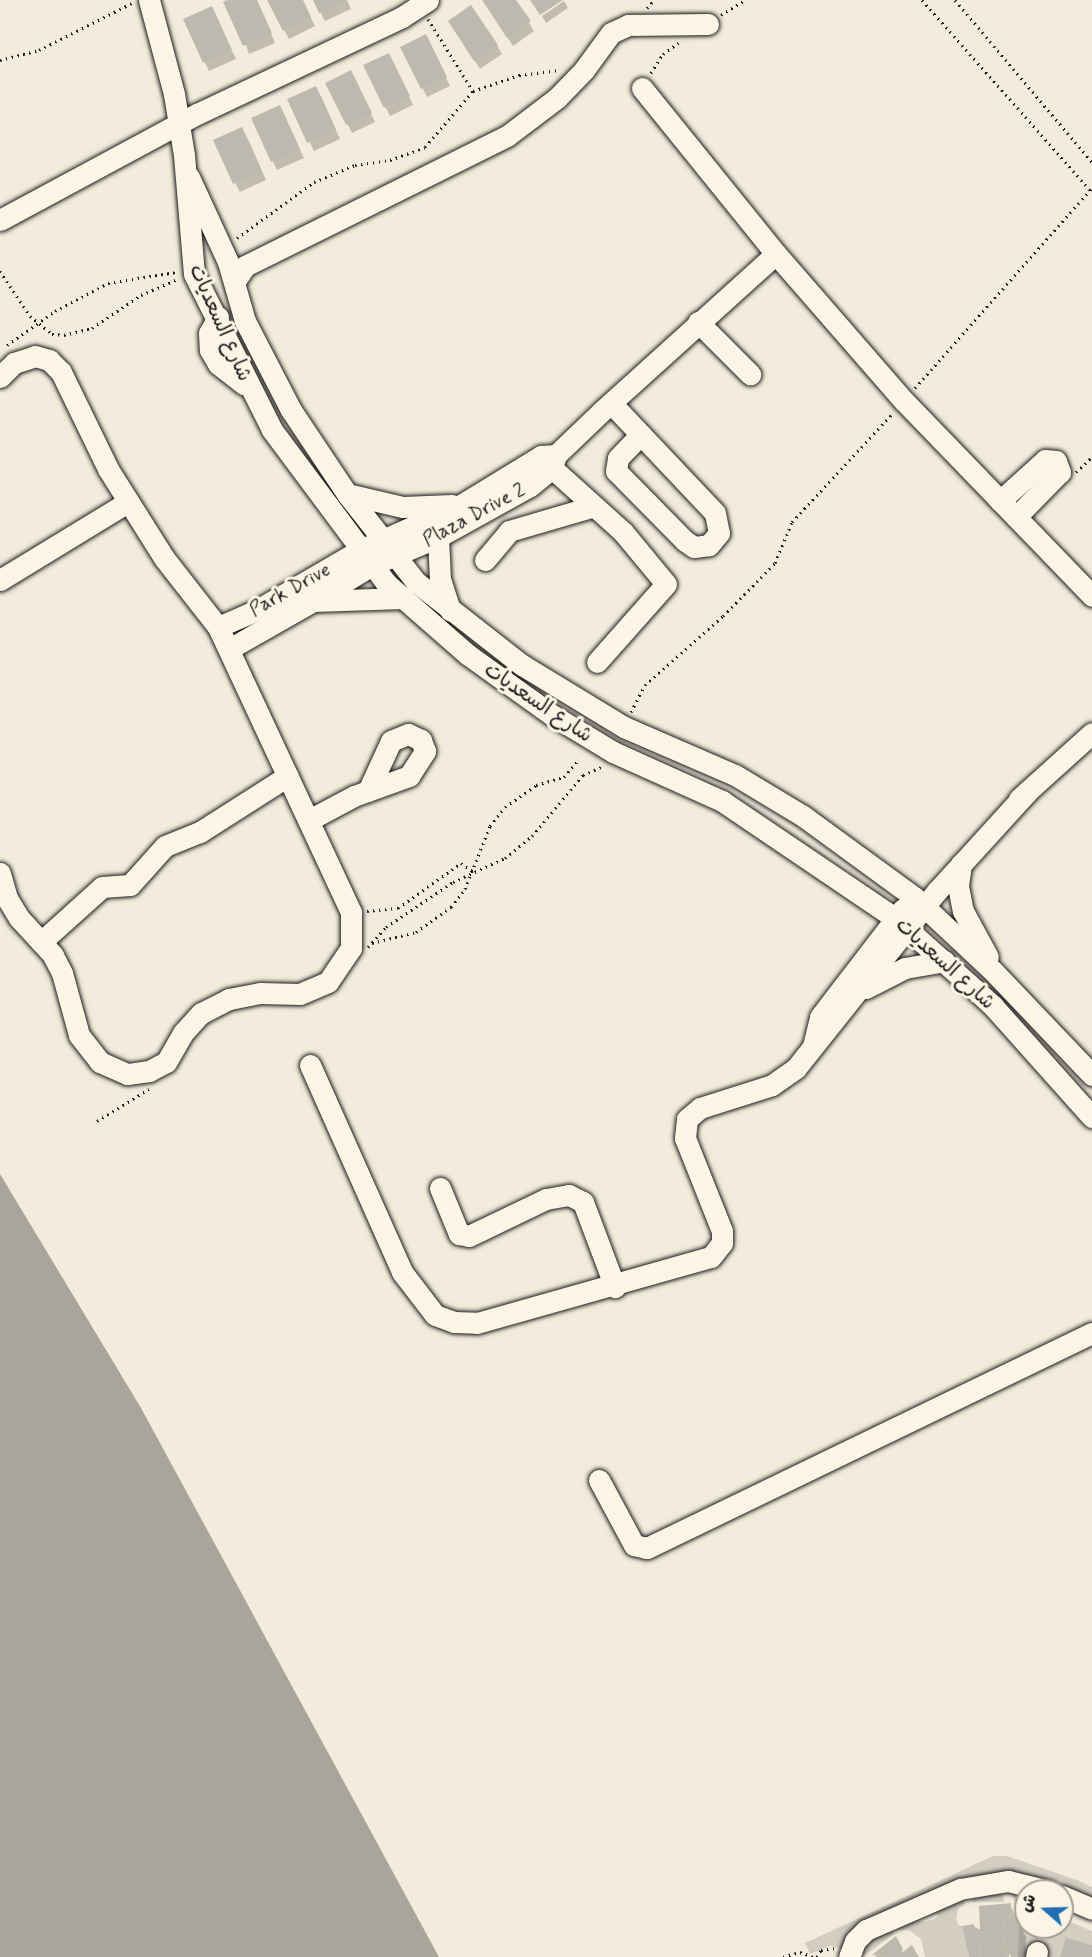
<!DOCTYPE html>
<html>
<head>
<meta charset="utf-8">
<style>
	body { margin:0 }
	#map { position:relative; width:1092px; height:1957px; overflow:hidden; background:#f3ecdd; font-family:Mynerve,"Playpen Sans Arabic",sans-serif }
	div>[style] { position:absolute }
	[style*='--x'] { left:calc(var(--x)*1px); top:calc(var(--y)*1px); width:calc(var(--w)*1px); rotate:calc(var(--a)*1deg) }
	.green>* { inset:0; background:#d3cec1 }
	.water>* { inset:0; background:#aaa59b }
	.shadow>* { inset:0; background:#0003 }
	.building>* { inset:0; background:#beb9ae }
	.path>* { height:3px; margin-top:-1.5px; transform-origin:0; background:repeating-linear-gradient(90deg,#1c1c1c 0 1.5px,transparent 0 6px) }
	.roads { filter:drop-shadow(0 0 2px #1c1c1c) drop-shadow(0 0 2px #1c1c1c) }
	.minor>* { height:21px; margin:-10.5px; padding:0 10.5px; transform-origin:10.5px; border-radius:10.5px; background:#fcf5e5 }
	span { translate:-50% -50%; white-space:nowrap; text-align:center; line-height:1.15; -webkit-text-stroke:6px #fcf5e5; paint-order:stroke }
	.street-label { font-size:20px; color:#1c1c1c }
	.north { position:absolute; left:1014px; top:1879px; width:60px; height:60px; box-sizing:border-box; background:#fcf5e5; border:2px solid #a29e95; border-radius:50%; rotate:290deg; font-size:16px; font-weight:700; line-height:24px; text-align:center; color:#1c1c1c }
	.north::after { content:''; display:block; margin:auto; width:21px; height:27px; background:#1f6fb2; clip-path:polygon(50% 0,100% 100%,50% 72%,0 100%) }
</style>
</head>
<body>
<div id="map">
	<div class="green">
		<i style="clip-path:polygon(993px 1856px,1007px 1856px,1077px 1880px,1092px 1887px,1092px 1900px,1009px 1876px,843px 1949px,830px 1946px,810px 1954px,805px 1943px)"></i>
		<i style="clip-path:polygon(1002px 1889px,1004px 1902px,972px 1902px,974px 1892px)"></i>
		<i style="clip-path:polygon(1011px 1892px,1026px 1892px,1026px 1927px,1062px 1927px,1062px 1905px,1067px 1908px,1064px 1919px,1092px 1931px,1092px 1945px,1067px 1937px,1060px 1957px,1018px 1957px,1019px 1912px)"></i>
		<i style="clip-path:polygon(961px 1895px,965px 1904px,958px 1909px,956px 1918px,958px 1925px,962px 1926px,969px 1957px,925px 1957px,921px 1939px,909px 1930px,899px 1930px,896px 1924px,911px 1918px,923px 1922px,935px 1919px,938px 1916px,933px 1908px)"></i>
		<i style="clip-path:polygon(887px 1928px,894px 1934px,865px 1955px,861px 1946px)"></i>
	</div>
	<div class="water">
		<i style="clip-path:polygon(0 1174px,141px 1408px,439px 1957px,0 1957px)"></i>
	</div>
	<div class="shadow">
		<i style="clip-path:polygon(231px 0,257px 0,275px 43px,249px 54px)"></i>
		<i style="clip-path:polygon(269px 0,302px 0,315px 26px,289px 39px)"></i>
		<i style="clip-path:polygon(314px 0,347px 0,351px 9px,325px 21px)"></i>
		<i style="clip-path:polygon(483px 0,515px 0,534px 31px,513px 46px)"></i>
		<i style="clip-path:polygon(564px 1px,568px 8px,546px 23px,542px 16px)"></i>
		<i style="clip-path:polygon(216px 17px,236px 59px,209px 71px,185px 20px)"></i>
		<i style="clip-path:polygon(455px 30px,497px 45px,502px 54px,480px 69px)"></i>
		<i style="clip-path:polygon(430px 44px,450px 86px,427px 97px,402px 47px)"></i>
		<i style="clip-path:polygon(393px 63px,413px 105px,390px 116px,365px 66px)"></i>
		<i style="clip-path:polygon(355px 81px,375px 122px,352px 133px,327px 83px)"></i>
		<i style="clip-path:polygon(321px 96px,340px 139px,314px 151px,289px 100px)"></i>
		<i style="clip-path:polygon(284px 116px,304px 158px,277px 170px,253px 119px)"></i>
		<i style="clip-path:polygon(247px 137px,266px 180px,240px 192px,235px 183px)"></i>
		<i style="clip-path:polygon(1010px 1905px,1026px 1937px,1025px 1957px,1011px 1957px,1009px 1953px,1009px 1957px,970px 1957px,973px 1926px,981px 1930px)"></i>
		<i style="clip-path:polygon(895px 1938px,905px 1956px,918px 1957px,875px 1957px)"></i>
	</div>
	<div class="building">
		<i style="clip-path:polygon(227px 0,257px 0,272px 33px,243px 46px,223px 2px)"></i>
		<i style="clip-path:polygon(267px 0,303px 0,311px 17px,283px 31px)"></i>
		<i style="clip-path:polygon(313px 0,347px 0,319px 13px)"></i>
		<i style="clip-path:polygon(482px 0,516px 0,531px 21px,507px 38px)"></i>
		<i style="clip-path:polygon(530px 0,563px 0,540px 15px)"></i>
		<i style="clip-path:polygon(471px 5px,498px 45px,474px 61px,448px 21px)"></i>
		<i style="clip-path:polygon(212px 6px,232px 50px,203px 63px,183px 19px)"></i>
		<i style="clip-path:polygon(426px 34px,447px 77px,421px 89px,400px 47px)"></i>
		<i style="clip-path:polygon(389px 53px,410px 96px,384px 108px,363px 65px)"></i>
		<i style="clip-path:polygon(351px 70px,372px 113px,346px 125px,325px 83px)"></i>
		<i style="clip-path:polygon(316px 86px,336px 130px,307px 143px,287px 99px)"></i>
		<i style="clip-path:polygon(280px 105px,300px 149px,271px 162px,251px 118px)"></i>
		<i style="clip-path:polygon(242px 127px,262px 171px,233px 184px,213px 140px)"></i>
		<i style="clip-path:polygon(1011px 1903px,1008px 1918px,1002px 1918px,1003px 1927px,1007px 1927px,1007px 1921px,1019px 1922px,1018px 1954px,1008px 1954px,1006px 1937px,1002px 1937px,1004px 1957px,981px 1957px,981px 1941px,977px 1941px,977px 1957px,969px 1957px,962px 1926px,974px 1924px,975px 1930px,980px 1929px,979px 1906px)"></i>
		<i style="clip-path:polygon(896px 1936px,903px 1949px,898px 1952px,902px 1957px,872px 1955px)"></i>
		<i style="clip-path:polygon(1066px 1937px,1092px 1945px,1092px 1957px,1060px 1957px)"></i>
		<i style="clip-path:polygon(912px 1945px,919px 1957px,903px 1957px,903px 1952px)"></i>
	</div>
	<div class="path">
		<i style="--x:922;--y:0;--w:256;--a:48.5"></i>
		<i style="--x:955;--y:0;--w:212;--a:49.8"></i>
		<i style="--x:647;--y:8;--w:11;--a:-49"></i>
		<i style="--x:721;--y:15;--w:28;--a:-32"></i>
		<i style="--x:428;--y:19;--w:85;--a:58"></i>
		<i style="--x:0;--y:60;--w:40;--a:-14.4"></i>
		<i style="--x:39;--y:50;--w:104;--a:-26.8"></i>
		<i style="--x:651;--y:73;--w:22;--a:-58"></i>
		<i style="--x:663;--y:54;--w:19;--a:-36"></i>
		<i style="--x:237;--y:238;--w:95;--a:-36"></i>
		<i style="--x:314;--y:182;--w:44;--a:-22.5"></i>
		<i style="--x:355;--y:165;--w:35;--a:-8"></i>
		<i style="--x:390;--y:160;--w:37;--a:-20"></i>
		<i style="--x:425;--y:147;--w:74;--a:-49.4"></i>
		<i style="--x:473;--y:91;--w:49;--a:-19.2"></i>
		<i style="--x:519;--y:75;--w:41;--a:-7"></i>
		<i style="--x:0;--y:271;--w:54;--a:56.3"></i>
		<i style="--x:30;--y:316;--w:28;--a:39"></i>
		<i style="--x:52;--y:334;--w:12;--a:5"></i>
		<i style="--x:64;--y:335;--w:29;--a:-14"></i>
		<i style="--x:92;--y:328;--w:59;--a:-34"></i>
		<i style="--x:141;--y:295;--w:40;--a:-23.4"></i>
		<i style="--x:7;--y:345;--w:59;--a:-35.3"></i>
		<i style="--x:55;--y:311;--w:60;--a:-27.8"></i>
		<i style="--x:108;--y:283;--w:69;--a:-9.2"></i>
		<i style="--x:915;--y:388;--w:267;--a:-48.5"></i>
		<i style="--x:1076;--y:472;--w:22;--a:-43"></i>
		<i style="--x:631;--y:712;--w:30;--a:-63"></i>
		<i style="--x:645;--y:685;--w:104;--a:-41.5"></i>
		<i style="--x:723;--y:616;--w:74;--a:-45.5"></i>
		<i style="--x:775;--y:563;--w:44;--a:-67.5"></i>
		<i style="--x:792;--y:522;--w:149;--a:-47.2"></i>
		<i style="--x:367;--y:911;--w:31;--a:-6"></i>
		<i style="--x:398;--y:908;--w:77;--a:-35.5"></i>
		<i style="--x:461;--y:863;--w:16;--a:35"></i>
		<i style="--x:372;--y:943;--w:45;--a:-14"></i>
		<i style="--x:416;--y:932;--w:43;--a:-35.5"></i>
		<i style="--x:451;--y:907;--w:23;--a:-52"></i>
		<i style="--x:465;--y:889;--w:68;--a:-68.4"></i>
		<i style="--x:490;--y:826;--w:24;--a:-52"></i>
		<i style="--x:505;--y:807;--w:38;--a:-35"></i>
		<i style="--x:536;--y:785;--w:29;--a:-16"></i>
		<i style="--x:564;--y:777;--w:23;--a:-50"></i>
		<i style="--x:368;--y:947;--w:27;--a:-48"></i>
		<i style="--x:386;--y:927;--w:81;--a:-33.9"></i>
		<i style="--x:453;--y:882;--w:57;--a:-24.8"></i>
		<i style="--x:505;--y:858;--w:35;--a:-39"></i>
		<i style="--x:532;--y:836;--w:80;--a:-50.1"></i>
		<i style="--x:583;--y:775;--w:22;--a:-24"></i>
		<i style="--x:97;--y:1121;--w:61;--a:-31.6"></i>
		<i style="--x:783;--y:1957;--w:18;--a:-16"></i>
		<i style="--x:800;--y:1952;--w:15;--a:20"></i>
		<i style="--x:817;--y:1957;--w:8;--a:-60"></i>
		<i style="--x:821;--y:1950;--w:13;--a:-9"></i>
	</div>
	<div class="roads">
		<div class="minor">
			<i style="--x:149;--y:0;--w:97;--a:75.1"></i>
			<i style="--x:174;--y:94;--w:62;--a:80.7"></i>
			<i style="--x:184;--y:155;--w:119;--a:85.2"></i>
			<i style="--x:194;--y:274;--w:174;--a:63.4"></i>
			<i style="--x:272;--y:430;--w:191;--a:53.3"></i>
			<i style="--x:386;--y:583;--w:108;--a:41.2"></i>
			<i style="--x:467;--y:654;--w:105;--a:35.7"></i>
			<i style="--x:552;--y:715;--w:71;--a:31.2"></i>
			<i style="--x:613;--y:752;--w:120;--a:24.2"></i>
			<i style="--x:722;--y:801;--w:209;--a:34.1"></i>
			<i style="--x:895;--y:918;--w:132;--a:41.9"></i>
			<i style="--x:993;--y:1006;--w:149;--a:48.3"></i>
			<i style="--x:642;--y:88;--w:213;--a:51.1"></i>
			<i style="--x:776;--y:254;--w:195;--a:49"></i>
			<i style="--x:904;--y:401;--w:271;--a:46"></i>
			<i style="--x:189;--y:177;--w:94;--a:65.4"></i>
			<i style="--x:228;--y:262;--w:61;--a:73.9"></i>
			<i style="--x:245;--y:321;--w:100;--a:62.7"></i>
			<i style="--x:291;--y:410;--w:101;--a:56.3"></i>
			<i style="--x:347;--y:494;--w:112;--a:51.9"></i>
			<i style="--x:416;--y:582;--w:135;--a:38.1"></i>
			<i style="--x:522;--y:665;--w:119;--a:31.3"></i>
			<i style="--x:624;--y:727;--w:121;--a:23.4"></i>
			<i style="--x:735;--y:775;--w:79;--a:31.1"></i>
			<i style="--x:803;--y:816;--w:137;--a:36.1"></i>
			<i style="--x:914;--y:897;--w:108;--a:43.1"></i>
			<i style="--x:993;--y:971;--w:144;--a:46.4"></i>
			<i style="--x:0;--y:220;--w:224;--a:-28.3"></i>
			<i style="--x:197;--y:114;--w:227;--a:-25.3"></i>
			<i style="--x:402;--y:17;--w:31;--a:-33"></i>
			<i style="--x:235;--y:281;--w:18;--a:-56"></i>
			<i style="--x:245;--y:266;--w:292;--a:-26.4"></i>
			<i style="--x:507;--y:136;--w:63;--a:-37.2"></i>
			<i style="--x:557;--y:98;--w:39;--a:-46"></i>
			<i style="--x:584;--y:70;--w:46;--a:-53.9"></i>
			<i style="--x:611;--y:33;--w:19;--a:-25"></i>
			<i style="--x:628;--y:25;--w:80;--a:-0.7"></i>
			<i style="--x:218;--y:317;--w:18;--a:119"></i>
			<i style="--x:209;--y:333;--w:17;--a:87"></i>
			<i style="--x:210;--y:350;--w:16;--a:60"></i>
			<i style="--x:218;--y:364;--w:33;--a:38"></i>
			<i style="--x:698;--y:322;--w:74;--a:45"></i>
			<i style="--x:0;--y:377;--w:20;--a:-45"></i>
			<i style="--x:14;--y:363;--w:22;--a:-18"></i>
			<i style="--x:35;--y:356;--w:15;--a:16"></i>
			<i style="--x:49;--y:360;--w:17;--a:45"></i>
			<i style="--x:61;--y:372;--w:108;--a:64.1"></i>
			<i style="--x:108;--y:469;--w:105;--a:57.8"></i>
			<i style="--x:164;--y:558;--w:88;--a:52"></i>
			<i style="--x:218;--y:627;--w:315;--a:65"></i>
			<i style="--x:351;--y:912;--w:36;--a:90"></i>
			<i style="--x:351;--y:948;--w:41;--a:124.1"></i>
			<i style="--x:328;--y:982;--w:30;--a:157"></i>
			<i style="--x:300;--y:994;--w:40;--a:-178.6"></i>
			<i style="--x:260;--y:993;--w:32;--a:169"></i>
			<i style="--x:229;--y:999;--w:31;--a:153"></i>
			<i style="--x:201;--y:1013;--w:27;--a:132"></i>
			<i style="--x:183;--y:1033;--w:34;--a:120"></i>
			<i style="--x:166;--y:1062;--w:19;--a:152"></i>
			<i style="--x:149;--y:1071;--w:22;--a:172"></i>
			<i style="--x:127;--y:1074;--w:30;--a:-156"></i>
			<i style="--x:100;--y:1062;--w:34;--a:-128"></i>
			<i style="--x:79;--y:1035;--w:64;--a:-105.3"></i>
			<i style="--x:62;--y:973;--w:20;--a:-117"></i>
			<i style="--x:53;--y:955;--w:50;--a:-132.6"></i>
			<i style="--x:19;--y:918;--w:23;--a:-121"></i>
			<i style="--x:7;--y:898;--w:26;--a:-106"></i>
			<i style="--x:611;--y:403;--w:151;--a:46.6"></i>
			<i style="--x:715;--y:513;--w:20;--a:79"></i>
			<i style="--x:719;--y:533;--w:16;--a:130"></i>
			<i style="--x:709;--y:545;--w:15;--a:172"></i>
			<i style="--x:694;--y:547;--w:11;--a:-146"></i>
			<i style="--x:685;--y:541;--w:98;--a:-134.6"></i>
			<i style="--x:616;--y:471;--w:13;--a:-81"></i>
			<i style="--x:618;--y:458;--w:32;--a:-46"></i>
			<i style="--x:552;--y:468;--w:96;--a:42"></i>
			<i style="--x:623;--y:532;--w:67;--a:50.4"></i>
			<i style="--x:666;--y:584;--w:104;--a:131.5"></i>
			<i style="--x:347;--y:494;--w:57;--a:13.1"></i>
			<i style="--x:403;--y:507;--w:49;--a:-2.3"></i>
			<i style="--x:1000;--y:501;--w:61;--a:-42.3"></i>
			<i style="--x:1045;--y:460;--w:11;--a:5"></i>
			<i style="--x:1056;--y:461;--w:12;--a:70"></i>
			<i style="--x:1060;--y:472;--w:63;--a:134.4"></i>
			<i style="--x:438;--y:537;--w:42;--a:87.3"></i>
			<i style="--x:440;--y:579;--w:33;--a:72"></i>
			<i style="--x:485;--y:560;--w:38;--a:-50"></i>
			<i style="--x:509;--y:531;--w:85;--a:-16.3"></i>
			<i style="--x:0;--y:580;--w:150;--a:-31.4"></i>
			<i style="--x:313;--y:601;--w:69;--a:-31.4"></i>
			<i style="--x:372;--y:565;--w:72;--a:-23"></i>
			<i style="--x:438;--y:537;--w:105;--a:-29"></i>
			<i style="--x:530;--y:486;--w:28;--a:-39"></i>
			<i style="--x:552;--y:468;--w:14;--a:-73"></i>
			<i style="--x:556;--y:455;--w:64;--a:-43.7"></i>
			<i style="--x:602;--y:411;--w:234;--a:-42.1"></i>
			<i style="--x:218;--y:627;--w:43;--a:-23.6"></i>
			<i style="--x:257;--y:610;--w:119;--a:-30.2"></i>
			<i style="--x:360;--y:550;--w:111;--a:-24"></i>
			<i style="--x:461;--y:505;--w:94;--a:-31.5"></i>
			<i style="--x:541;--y:456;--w:15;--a:-4"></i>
			<i style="--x:229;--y:649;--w:97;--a:-29.7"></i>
			<i style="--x:313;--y:601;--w:91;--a:-1.9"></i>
			<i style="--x:1019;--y:799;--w:98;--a:-42.1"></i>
			<i style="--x:309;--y:820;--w:51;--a:-28.1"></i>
			<i style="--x:354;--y:796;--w:59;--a:-20"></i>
			<i style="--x:409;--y:776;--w:30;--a:-57"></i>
			<i style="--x:425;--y:751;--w:12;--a:-110"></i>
			<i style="--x:421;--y:740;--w:14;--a:-155"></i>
			<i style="--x:408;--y:734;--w:18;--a:158"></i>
			<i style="--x:391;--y:741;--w:55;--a:114.7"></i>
			<i style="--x:961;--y:864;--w:22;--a:98"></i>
			<i style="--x:958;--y:886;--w:25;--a:79"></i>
			<i style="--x:963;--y:911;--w:52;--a:61.5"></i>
			<i style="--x:41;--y:942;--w:82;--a:-42"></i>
			<i style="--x:102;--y:887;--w:28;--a:-4"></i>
			<i style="--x:130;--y:885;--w:52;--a:-48.1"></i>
			<i style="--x:165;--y:846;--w:38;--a:-22"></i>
			<i style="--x:200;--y:832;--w:104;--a:-32.5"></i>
			<i style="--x:866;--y:988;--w:44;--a:-27.1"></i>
			<i style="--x:905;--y:968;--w:40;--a:-10"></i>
			<i style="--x:813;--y:1046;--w:30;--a:-76"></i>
			<i style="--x:820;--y:1017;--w:136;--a:-52.5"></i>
			<i style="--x:310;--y:1065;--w:227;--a:66"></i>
			<i style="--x:402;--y:1272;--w:54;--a:52.5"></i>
			<i style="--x:435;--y:1315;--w:20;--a:20"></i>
			<i style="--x:454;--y:1322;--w:23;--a:2"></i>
			<i style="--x:477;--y:1323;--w:243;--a:-15.8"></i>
			<i style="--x:711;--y:1257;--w:18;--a:-52"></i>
			<i style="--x:722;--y:1243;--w:12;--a:-90"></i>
			<i style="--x:722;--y:1231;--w:100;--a:-111.7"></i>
			<i style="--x:685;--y:1138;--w:19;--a:-84"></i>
			<i style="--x:687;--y:1119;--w:17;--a:-40"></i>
			<i style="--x:700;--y:1108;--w:76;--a:-17.7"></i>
			<i style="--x:772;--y:1085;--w:29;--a:-35"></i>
			<i style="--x:796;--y:1068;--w:226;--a:-51.5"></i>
			<i style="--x:937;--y:891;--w:135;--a:-47.7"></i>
			<i style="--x:440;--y:1188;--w:50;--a:67.6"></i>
			<i style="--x:459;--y:1234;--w:10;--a:11"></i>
			<i style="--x:469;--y:1236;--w:85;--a:-25.7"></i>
			<i style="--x:546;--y:1199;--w:23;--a:-10"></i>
			<i style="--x:569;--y:1195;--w:16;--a:27"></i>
			<i style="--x:583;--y:1202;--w:91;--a:69.4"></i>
			<i style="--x:599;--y:1480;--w:74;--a:61.7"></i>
			<i style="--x:634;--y:1545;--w:13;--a:13"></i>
			<i style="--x:647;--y:1548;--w:494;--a:-25.8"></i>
			<i style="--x:1062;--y:1896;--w:33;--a:23"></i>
			<i style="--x:849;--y:1957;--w:17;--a:-69"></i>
			<i style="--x:855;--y:1941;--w:16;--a:-45"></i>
			<i style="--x:866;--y:1930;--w:103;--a:-23.6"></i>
			<i style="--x:960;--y:1889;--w:49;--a:-9.5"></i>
			<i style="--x:1008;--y:1881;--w:42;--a:13.7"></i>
			<i style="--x:1036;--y:1957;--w:5;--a:-79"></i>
		</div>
	</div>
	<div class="street-label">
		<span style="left:220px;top:323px;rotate:66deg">شارع السعديات</span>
		<span style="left:474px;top:515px;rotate:-28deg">Plaza Drive 2</span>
		<span style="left:290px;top:590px;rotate:-29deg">Park Drive</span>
		<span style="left:538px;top:703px;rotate:34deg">شارع السعديات</span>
		<span style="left:945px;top:964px;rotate:42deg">شارع السعديات</span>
	</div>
	<div class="north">ش</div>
</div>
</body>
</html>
